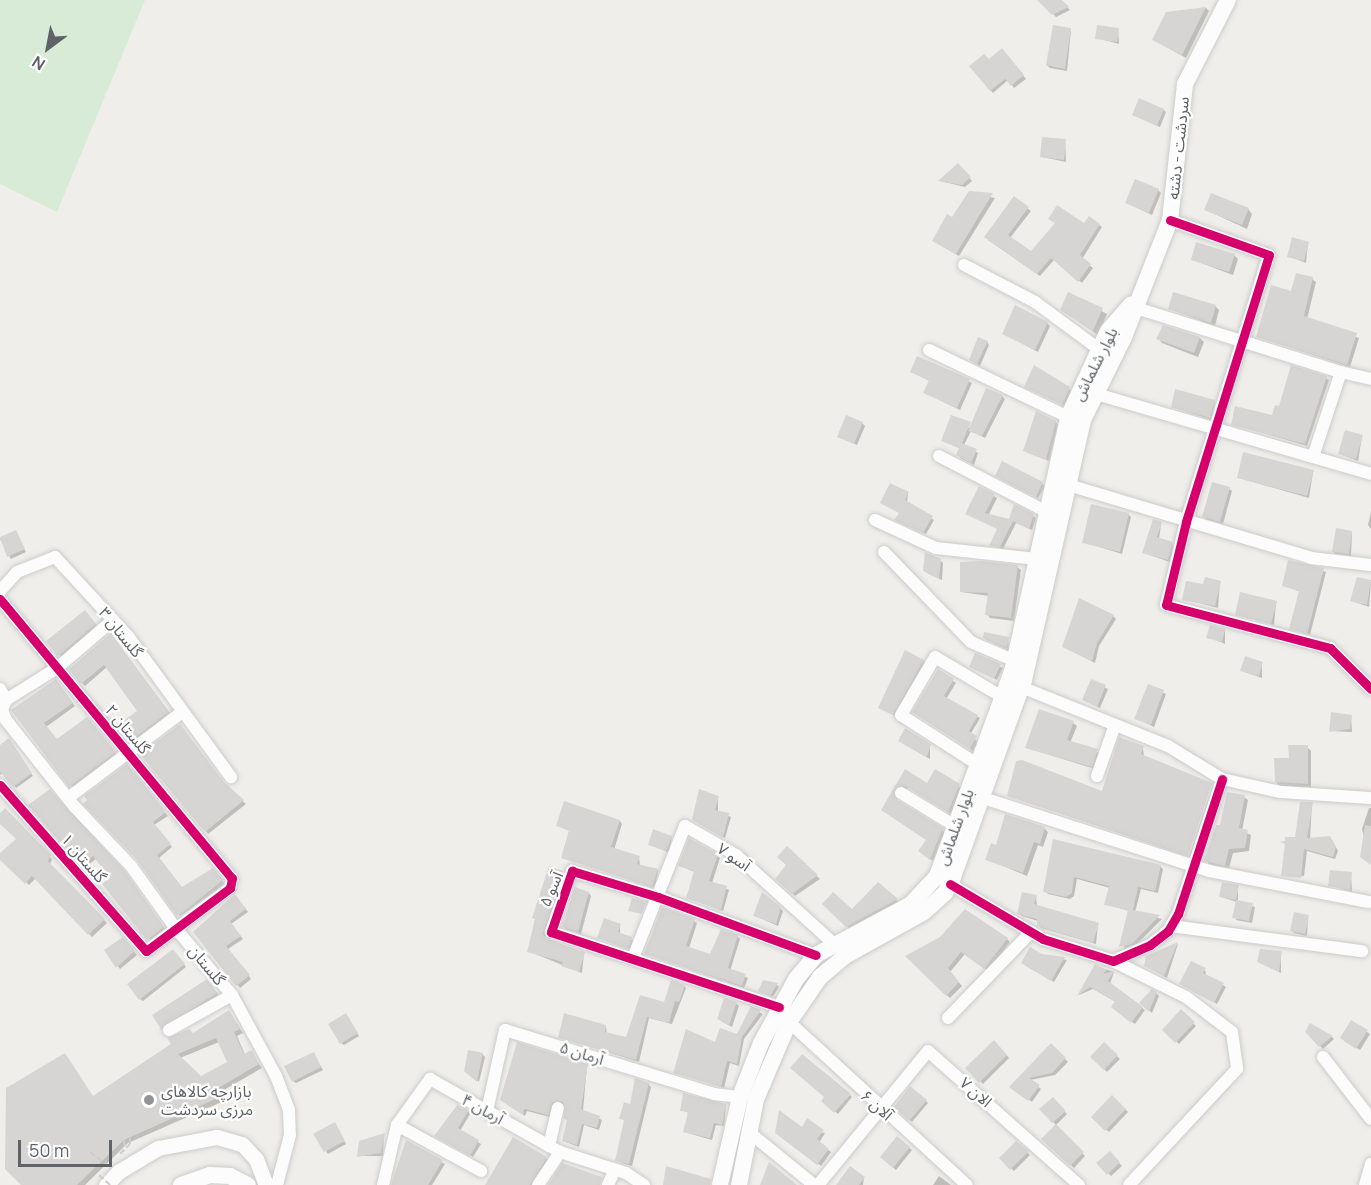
<!DOCTYPE html>
<html>
<head>
<meta charset="utf-8">
<style>
	body { margin:0 }
	#map { position:relative; width:1371px; height:1185px; overflow:hidden; background:#efeeea; font-family:Manrope,"Noto Sans Arabic",sans-serif }
	div>[style] { position:absolute }
	[style*='--x'] { left:calc(var(--x)*1px); top:calc(var(--y)*1px); width:calc(var(--w)*1px); rotate:calc(var(--a)*1deg) }
	.green>* { inset:0; background:#d8ebd6 }
	.shadow>* { inset:0; background:#0003 }
	.building>* { inset:0; background:#d6d5d3 }
	.path>* { height:2px; margin-top:-1px; transform-origin:0; background:repeating-linear-gradient(90deg,#cacfcc 0 6px,transparent 0 9px) }
	.roads { filter:drop-shadow(0 0 2px #cbcccc) drop-shadow(0 0 2px #cbcccc) }
	.minor>* { height:12px; margin:-6px; padding:0 6px; transform-origin:6px; border-radius:6px; background:#fdfcfc }
	.tertiary>* { height:15px; margin:-7.5px; padding:0 7.5px; transform-origin:7.5px; border-radius:7.5px; background:#fdfcfc }
	.secondary>* { height:16px; margin:-8px; padding:0 8px; transform-origin:8px; border-radius:8px; background:#fdfcfc }
	.path-bridge>* { height:2px; margin-top:-1px; transform-origin:0; background:repeating-linear-gradient(90deg,#cacfcc 0 6px,transparent 0 9px) }
	.cycleway>* { height:9px; margin:-4.5px; padding:0 4.5px; transform-origin:4.5px; border-radius:4.5px; background:#d6006c }
	.dots>* { width:16px; height:16px; translate:-50% -50%; box-sizing:border-box; border:3px solid #fff; border-radius:50% }
	span { translate:-50% -50%; white-space:nowrap; text-align:center; line-height:1.15; -webkit-text-stroke:4.5px #fff; paint-order:stroke }
	.street-label { font-size:16px; color:#5f6368 }
	.poi-label { font-size:16px; color:#5f6368 }
	.left { translate:0 -50%; text-align:left }
	.north { position:absolute; left:18px; top:18px; width:60px; height:60px; -webkit-text-stroke:4px #fff; paint-order:stroke; rotate:212deg; font-size:16px; font-weight:700; line-height:24px; text-align:center; color:#5f6368 }
	.north::after { content:''; display:block; margin:auto; width:21px; height:27px; background:#5f6368; clip-path:polygon(50% 0,100% 100%,50% 72%,0 100%) }
	.scale { position:absolute; left:18px; top:1140px; width:94px; height:27px; box-sizing:border-box; border:3px solid #5f6368; border-top:0; padding-left:8px; font-size:18px; line-height:21px; white-space:nowrap; color:#5f6368; -webkit-text-stroke:4px #fff; paint-order:stroke }
</style>
</head>
<body>
<div id="map">
	<div class="green">
		<i style="clip-path:polygon(0 0,145px 0,57px 212px,0 184px)"></i>
	</div>
	<div class="shadow">
		<i style="clip-path:polygon(1039px 0,1060px 0,1070px 10px,1056px 17px)"></i>
		<i style="clip-path:polygon(1206px 8px,1209px 11px,1186px 58px,1154px 40px,1167px 13px)"></i>
		<i style="clip-path:polygon(1118px 29px,1119px 44px,1097px 38px)"></i>
		<i style="clip-path:polygon(1071px 30px,1067px 71px,1050px 68px,1047px 65px)"></i>
		<i style="clip-path:polygon(1005px 53px,1026px 79px,1014px 88px,1008px 80px,993px 93px,971px 66px)"></i>
		<i style="clip-path:polygon(1164px 110px,1166px 112px,1160px 127px,1134px 115px)"></i>
		<i style="clip-path:polygon(1065px 140px,1066px 162px,1042px 157px)"></i>
		<i style="clip-path:polygon(958px 165px,972px 181px,965px 187px,940px 181px)"></i>
		<i style="clip-path:polygon(1158px 190px,1161px 193px,1152px 215px,1127px 203px)"></i>
		<i style="clip-path:polygon(970px 193px,995px 198px,959px 256px,938px 244px)"></i>
		<i style="clip-path:polygon(1014px 198px,1031px 211px,1010px 238px,1031px 253px,1084px 225px,1089px 218px,1102px 227px,1082px 259px,1093px 268px,1082px 283px,1054px 260px,1040px 276px,988px 240px)"></i>
		<i style="clip-path:polygon(1248px 209px,1252px 214px,1247px 229px,1206px 210px)"></i>
		<i style="clip-path:polygon(1308px 243px,1306px 263px,1288px 256px)"></i>
		<i style="clip-path:polygon(1234px 255px,1238px 259px,1233px 275px,1193px 260px)"></i>
		<i style="clip-path:polygon(1312px 279px,1316px 282px,1307px 319px,1359px 338px,1350px 367px,1258px 337px,1292px 293px)"></i>
		<i style="clip-path:polygon(1069px 294px,1107px 314px,1098px 335px,1062px 310px)"></i>
		<i style="clip-path:polygon(1215px 306px,1219px 310px,1215px 326px,1170px 309px)"></i>
		<i style="clip-path:polygon(1047px 323px,1050px 326px,1038px 352px,1004px 334px)"></i>
		<i style="clip-path:polygon(1164px 327px,1200px 338px,1204px 342px,1198px 357px,1162px 343px,1158px 338px)"></i>
		<i style="clip-path:polygon(987px 342px,989px 345px,980px 366px,970px 360px)"></i>
		<i style="clip-path:polygon(918px 358px,972px 383px,960px 410px,925px 393px,930px 381px,911px 372px)"></i>
		<i style="clip-path:polygon(1034px 367px,1072px 391px,1065px 406px,1029px 389px)"></i>
		<i style="clip-path:polygon(1326px 378px,1329px 380px,1307px 446px,1233px 424px,1273px 417px)"></i>
		<i style="clip-path:polygon(1002px 396px,1005px 399px,985px 438px,971px 431px,964px 445px,978px 453px,974px 465px,960px 458px,961px 449px,943px 441px,972px 426px)"></i>
		<i style="clip-path:polygon(1215px 401px,1212px 420px,1172px 407px)"></i>
		<i style="clip-path:polygon(1056px 422px,1058px 425px,1049px 461px,1028px 453px,1025px 451px)"></i>
		<i style="clip-path:polygon(862px 423px,865px 426px,857px 445px,839px 436px)"></i>
		<i style="clip-path:polygon(1362px 437px,1358px 461px,1340px 454px)"></i>
		<i style="clip-path:polygon(1313px 472px,1309px 498px,1239px 478px)"></i>
		<i style="clip-path:polygon(999px 478px,1042px 484px,1045px 486px,1038px 498px)"></i>
		<i style="clip-path:polygon(1229px 489px,1232px 491px,1223px 524px,1206px 519px,1204px 516px)"></i>
		<i style="clip-path:polygon(908px 494px,907px 503px,934px 520px,926px 534px,898px 522px,900px 513px,881px 503px)"></i>
		<i style="clip-path:polygon(994px 496px,997px 498px,988px 516px,1010px 521px,1033px 516px,1036px 518px,1032px 530px,1016px 523px,1003px 549px,991px 545px,999px 529px,966px 513px)"></i>
		<i style="clip-path:polygon(1371px 511px,1371px 529px,1368px 525px)"></i>
		<i style="clip-path:polygon(1128px 514px,1131px 517px,1122px 554px,1083px 542px)"></i>
		<i style="clip-path:polygon(1161px 524px,1159px 539px,1174px 545px,1170px 562px,1144px 553px)"></i>
		<i style="clip-path:polygon(15px 532px,26px 552px,11px 559px,0 539px)"></i>
		<i style="clip-path:polygon(1352px 533px,1351px 556px,1336px 554px,1333px 552px)"></i>
		<i style="clip-path:polygon(940px 560px,943px 563px,942px 580px,927px 573px)"></i>
		<i style="clip-path:polygon(1289px 562px,1326px 572px,1310px 635px,1291px 628px,1300px 592px,1283px 585px)"></i>
		<i style="clip-path:polygon(1017px 567px,1021px 570px,1014px 621px,990px 618px,987px 614px,989px 596px,961px 592px)"></i>
		<i style="clip-path:polygon(1358px 578px,1371px 582px,1369px 607px,1352px 601px)"></i>
		<i style="clip-path:polygon(1220px 582px,1218px 608px,1184px 599px,1205px 586px)"></i>
		<i style="clip-path:polygon(1276px 603px,1274px 625px,1237px 614px)"></i>
		<i style="clip-path:polygon(88px 615px,98px 627px,62px 658px,48px 641px)"></i>
		<i style="clip-path:polygon(1113px 616px,1116px 619px,1099px 646px,1095px 663px,1064px 647px)"></i>
		<i style="clip-path:polygon(1225px 630px,1225px 644px,1208px 637px)"></i>
		<i style="clip-path:polygon(113px 638px,170px 713px,133px 744px,130px 741px,139px 712px,107px 667px,85px 686px,82px 683px)"></i>
		<i style="clip-path:polygon(985px 638px,1008px 639px,1009px 650px,987px 640px)"></i>
		<i style="clip-path:polygon(976px 655px,1003px 668px,997px 680px,971px 666px)"></i>
		<i style="clip-path:polygon(923px 661px,926px 663px,896px 716px,883px 710px)"></i>
		<i style="clip-path:polygon(1262px 663px,1262px 678px,1242px 671px)"></i>
		<i style="clip-path:polygon(938px 671px,956px 683px,946px 699px,980px 718px,970px 735px,978px 742px,973px 751px,917px 715px)"></i>
		<i style="clip-path:polygon(1092px 681px,1108px 689px,1100px 708px,1084px 700px)"></i>
		<i style="clip-path:polygon(58px 683px,75px 706px,46px 727px,57px 740px,90px 721px,117px 755px,73px 788px,13px 711px)"></i>
		<i style="clip-path:polygon(1149px 686px,1166px 694px,1154px 727px,1136px 718px)"></i>
		<i style="clip-path:polygon(1351px 716px,1352px 732px,1330px 731px)"></i>
		<i style="clip-path:polygon(1073px 723px,1077px 726px,1070px 743px,1100px 753px,1095px 769px,1027px 748px)"></i>
		<i style="clip-path:polygon(9px 740px,33px 776px,16px 788px,3px 773px,0 775px,0 747px)"></i>
		<i style="clip-path:polygon(902px 743px,930px 745px,930px 759px)"></i>
		<i style="clip-path:polygon(1143px 747px,1144px 757px,1210px 783px,1187px 856px,1009px 796px,1103px 793px)"></i>
		<i style="clip-path:polygon(1307px 747px,1311px 751px,1311px 787px,1280px 786px,1276px 782px,1290px 760px)"></i>
		<i style="clip-path:polygon(129px 769px,168px 816px,154px 825px,172px 847px,159px 858px,183px 889px,213px 870px,225px 884px,180px 916px,138px 859px)"></i>
		<i style="clip-path:polygon(905px 772px,927px 785px,961px 787px,951px 814px,909px 788px,895px 792px,898px 803px,945px 832px,933px 861px,922px 853px,927px 840px,883px 810px)"></i>
		<i style="clip-path:polygon(1213px 785px,1215px 787px,1192px 858px,1189px 857px)"></i>
		<i style="clip-path:polygon(226px 786px,246px 804px,208px 834px,206px 831px)"></i>
		<i style="clip-path:polygon(718px 797px,718px 812px,731px 817px,725px 838px,693px 820px)"></i>
		<i style="clip-path:polygon(1244px 797px,1248px 800px,1242px 831px,1251px 835px,1249px 851px,1233px 853px,1229px 868px,1209px 864px,1206px 860px,1221px 827px)"></i>
		<i style="clip-path:polygon(1312px 804px,1310px 839px,1332px 840px,1338px 851px,1335px 859px,1307px 851px,1304px 876px,1284px 874px,1286px 844px,1283px 843px,1296px 839px)"></i>
		<i style="clip-path:polygon(30px 805px,127px 876px,166px 930px,151px 941px,97px 858px,86px 867px)"></i>
		<i style="clip-path:polygon(1369px 808px,1371px 808px,1371px 864px,1362px 829px)"></i>
		<i style="clip-path:polygon(5px 810px,52px 859px,50px 865px,107px 923px,92px 937px,36px 878px,29px 885px,0 858px,18px 839px,0 822px)"></i>
		<i style="clip-path:polygon(620px 821px,622px 824px,614px 850px,639px 857px,640px 866px,658px 871px,655px 888px,563px 857px,570px 831px,558px 826px)"></i>
		<i style="clip-path:polygon(1044px 828px,1048px 832px,1043px 847px,1038px 845px,1027px 876px,987px 859px)"></i>
		<i style="clip-path:polygon(672px 837px,669px 853px,650px 844px)"></i>
		<i style="clip-path:polygon(1054px 841px,1160px 866px,1163px 869px,1158px 893px,1141px 889px,1135px 912px,1162px 919px,1135px 946px,1124px 949px,1129px 911px,1105px 904px,1110px 888px,1077px 879px,1074px 896px,1070px 899px,1048px 894px,1045px 891px)"></i>
		<i style="clip-path:polygon(787px 848px,820px 879px,795px 896px,777px 879px,788px 865px)"></i>
		<i style="clip-path:polygon(717px 856px,720px 858px,712px 883px,729px 890px,723px 911px,688px 898px,695px 872px,680px 866px)"></i>
		<i style="clip-path:polygon(550px 868px,539px 941px,564px 874px,545px 938px,584px 953px,582px 973px,528px 951px,536px 921px,534px 918px)"></i>
		<i style="clip-path:polygon(1351px 873px,1352px 892px,1330px 885px)"></i>
		<i style="clip-path:polygon(878px 884px,899px 902px,850px 929px,824px 904px,852px 911px)"></i>
		<i style="clip-path:polygon(1238px 887px,1238px 902px,1255px 907px,1252px 923px,1236px 920px,1237px 902px,1221px 897px)"></i>
		<i style="clip-path:polygon(589px 893px,591px 896px,581px 934px,566px 929px,563px 926px)"></i>
		<i style="clip-path:polygon(1036px 896px,1037px 906px,1098px 924px,1096px 944px,1041px 928px,1038px 921px,1022px 916px,1019px 914px)"></i>
		<i style="clip-path:polygon(238px 899px,248px 912px,231px 924px,243px 939px,228px 949px,251px 979px,240px 988px,195px 932px)"></i>
		<i style="clip-path:polygon(780px 908px,783px 911px,778px 926px,755px 916px)"></i>
		<i style="clip-path:polygon(1308px 916px,1307px 936px,1294px 933px,1292px 931px)"></i>
		<i style="clip-path:polygon(694px 921px,697px 923px,689px 948px,711px 956px,737px 936px,740px 939px,730px 971px,748px 978px,744px 988px,645px 953px)"></i>
		<i style="clip-path:polygon(620px 925px,620px 934px,634px 941px,631px 950px,598px 938px)"></i>
		<i style="clip-path:polygon(122px 939px,137px 955px,120px 969px,106px 950px)"></i>
		<i style="clip-path:polygon(1007px 939px,1010px 942px,988px 971px,965px 954px,950px 972px,962px 986px,950px 998px,907px 957px)"></i>
		<i style="clip-path:polygon(1178px 944px,1167px 978px,1146px 966px,1148px 957px)"></i>
		<i style="clip-path:polygon(1281px 953px,1281px 973px,1259px 962px)"></i>
		<i style="clip-path:polygon(175px 954px,186px 967px,143px 1001px,140px 999px)"></i>
		<i style="clip-path:polygon(1042px 955px,1067px 960px,1054px 982px,1026px 966px)"></i>
		<i style="clip-path:polygon(1095px 966px,1114px 972px,1110px 984px,1145px 1010px,1135px 1024px,1115px 1009px,1116px 1002px,1093px 989px,1079px 995px)"></i>
		<i style="clip-path:polygon(1205px 970px,1206px 975px,1226px 987px,1217px 1004px,1181px 984px)"></i>
		<i style="clip-path:polygon(210px 983px,219px 996px,165px 1030px,162px 1028px)"></i>
		<i style="clip-path:polygon(777px 985px,779px 987px,773px 997px,759px 991px)"></i>
		<i style="clip-path:polygon(684px 986px,686px 988px,672px 1024px,649px 1018px,639px 1062px,560px 1037px,606px 1027px,607px 1034px,627px 1039px,641px 997px,665px 1004px)"></i>
		<i style="clip-path:polygon(1156px 993px,1159px 996px,1152px 1013px,1146px 1008px)"></i>
		<i style="clip-path:polygon(736px 1003px,739px 1006px,732px 1027px,721px 1021px)"></i>
		<i style="clip-path:polygon(751px 1008px,763px 1014px,744px 1039px,739px 1066px,730px 1063px,724px 1088px,675px 1072px,715px 1044px,738px 1036px)"></i>
		<i style="clip-path:polygon(1181px 1011px,1196px 1026px,1179px 1044px,1164px 1030px)"></i>
		<i style="clip-path:polygon(evenodd,232px 1016px,243px 1033px,237px 1036px,245px 1055px,251px 1052px,262px 1068px,217px 1094px,224px 1101px,128px 1143px,85px 1185px,23px 1185px,94px 1097px,193px 1034px,232px 1016px,219px 1042px,228px 1063px,201px 1078px,180px 1058px,219px 1042px)"></i>
		<i style="clip-path:polygon(348px 1018px,359px 1036px,344px 1045px,341px 1043px)"></i>
		<i style="clip-path:polygon(1352px 1022px,1370px 1034px,1360px 1050px,1344px 1041px)"></i>
		<i style="clip-path:polygon(1311px 1025px,1332px 1037px,1334px 1039px,1323px 1049px,1307px 1032px)"></i>
		<i style="clip-path:polygon(994px 1042px,1009px 1058px,983px 1084px,967px 1068px)"></i>
		<i style="clip-path:polygon(1104px 1044px,1120px 1059px,1107px 1072px,1092px 1057px)"></i>
		<i style="clip-path:polygon(1051px 1045px,1068px 1062px,1055px 1075px,1030px 1080px,1041px 1089px,1032px 1102px,1014px 1089px)"></i>
		<i style="clip-path:polygon(313px 1053px,323px 1070px,296px 1083px,293px 1081px)"></i>
		<i style="clip-path:polygon(482px 1054px,485px 1057px,479px 1082px,468px 1073px)"></i>
		<i style="clip-path:polygon(587px 1065px,583px 1111px,602px 1120px,599px 1130px,584px 1125px,579px 1147px,563px 1141px,568px 1122px,565px 1104px,555px 1104px,550px 1117px,527px 1111px,525px 1116px,505px 1103px)"></i>
		<i style="clip-path:polygon(648px 1084px,651px 1087px,632px 1166px,621px 1163px,626px 1121px,621px 1118px)"></i>
		<i style="clip-path:polygon(850px 1095px,852px 1097px,838px 1114px,823px 1101px)"></i>
		<i style="clip-path:polygon(1112px 1097px,1128px 1112px,1109px 1132px,1093px 1117px)"></i>
		<i style="clip-path:polygon(1053px 1099px,1067px 1114px,1056px 1125px,1041px 1109px)"></i>
		<i style="clip-path:polygon(926px 1101px,928px 1103px,912px 1122px,896px 1107px)"></i>
		<i style="clip-path:polygon(726px 1105px,724px 1126px,716px 1125px,712px 1140px,684px 1132px,689px 1113px,681px 1110px)"></i>
		<i style="clip-path:polygon(468px 1111px,470px 1114px,460px 1131px,481px 1144px,473px 1157px,438px 1138px)"></i>
		<i style="clip-path:polygon(1056px 1126px,1085px 1156px,1074px 1168px,1043px 1139px)"></i>
		<i style="clip-path:polygon(337px 1127px,346px 1144px,328px 1154px,315px 1135px)"></i>
		<i style="clip-path:polygon(802px 1130px,825px 1133px,819px 1143px,831px 1152px,821px 1166px,779px 1135px)"></i>
		<i style="clip-path:polygon(384px 1134px,383px 1156px,358px 1156px)"></i>
		<i style="clip-path:polygon(897px 1138px,912px 1150px,896px 1170px,884px 1160px)"></i>
		<i style="clip-path:polygon(407px 1142px,445px 1164px,432px 1185px,396px 1185px)"></i>
		<i style="clip-path:polygon(1016px 1143px,1030px 1155px,1014px 1171px,1001px 1158px)"></i>
		<i style="clip-path:polygon(1110px 1153px,1122px 1166px,1111px 1176px,1098px 1164px)"></i>
		<i style="clip-path:polygon(546px 1158px,549px 1161px,533px 1185px,487px 1185px)"></i>
		<i style="clip-path:polygon(939px 1176px,951px 1185px,933px 1185px)"></i>
		<i style="clip-path:polygon(864px 1178px,863px 1185px,840px 1185px)"></i>
	</div>
	<div class="building">
		<i style="clip-path:polygon(1037px 0,1062px 0,1069px 7px,1052px 15px)"></i>
		<i style="clip-path:polygon(1206px 7px,1182px 55px,1152px 40px,1166px 12px)"></i>
		<i style="clip-path:polygon(1053px 25px,1071px 28px,1065px 69px,1046px 65px)"></i>
		<i style="clip-path:polygon(1097px 25px,1119px 28px,1117px 42px,1095px 39px)"></i>
		<i style="clip-path:polygon(1002px 48px,1024px 75px,1011px 86px,1005px 79px,990px 91px,969px 66px,984px 54px,989px 59px)"></i>
		<i style="clip-path:polygon(1139px 98px,1164px 109px,1157px 126px,1132px 115px)"></i>
		<i style="clip-path:polygon(1042px 137px,1066px 139px,1064px 160px,1040px 157px)"></i>
		<i style="clip-path:polygon(958px 163px,971px 177px,962px 185px,938px 181px)"></i>
		<i style="clip-path:polygon(1135px 179px,1159px 189px,1149px 213px,1125px 203px)"></i>
		<i style="clip-path:polygon(969px 191px,993px 193px,956px 254px,932px 241px,947px 214px,952px 217px)"></i>
		<i style="clip-path:polygon(1211px 193px,1249px 208px,1242px 225px,1204px 210px)"></i>
		<i style="clip-path:polygon(1014px 196px,1029px 207px,1008px 235px,1031px 251px,1055px 223px,1048px 219px,1057px 205px,1084px 223px,1089px 216px,1100px 224px,1080px 255px,1091px 264px,1078px 282px,1051px 258px,1037px 274px,984px 237px)"></i>
		<i style="clip-path:polygon(1292px 237px,1309px 242px,1304px 261px,1287px 257px)"></i>
		<i style="clip-path:polygon(1196px 242px,1235px 254px,1229px 272px,1191px 260px)"></i>
		<i style="clip-path:polygon(1296px 273px,1313px 277px,1304px 316px,1357px 333px,1347px 365px,1256px 337px,1271px 285px,1291px 291px)"></i>
		<i style="clip-path:polygon(1068px 292px,1103px 308px,1093px 331px,1060px 310px)"></i>
		<i style="clip-path:polygon(1173px 292px,1216px 305px,1211px 323px,1168px 309px)"></i>
		<i style="clip-path:polygon(1015px 305px,1048px 322px,1035px 350px,1002px 334px)"></i>
		<i style="clip-path:polygon(1163px 325px,1200px 337px,1194px 353px,1156px 339px)"></i>
		<i style="clip-path:polygon(978px 337px,988px 341px,977px 364px,969px 360px)"></i>
		<i style="clip-path:polygon(917px 356px,970px 379px,957px 408px,923px 393px,929px 380px,910px 372px)"></i>
		<i style="clip-path:polygon(1034px 365px,1070px 387px,1062px 405px,1024px 387px)"></i>
		<i style="clip-path:polygon(1291px 365px,1327px 376px,1305px 444px,1231px 425px,1235px 406px,1272px 415px,1275px 405px,1279px 406px)"></i>
		<i style="clip-path:polygon(986px 388px,1003px 395px,982px 436px,968px 431px)"></i>
		<i style="clip-path:polygon(1175px 389px,1215px 400px,1210px 418px,1171px 407px)"></i>
		<i style="clip-path:polygon(1036px 411px,1056px 421px,1046px 460px,1023px 451px)"></i>
		<i style="clip-path:polygon(846px 415px,863px 422px,854px 444px,837px 437px)"></i>
		<i style="clip-path:polygon(951px 415px,971px 422px,962px 443px,977px 449px,971px 463px,956px 455px,959px 448px,941px 441px)"></i>
		<i style="clip-path:polygon(1345px 430px,1363px 435px,1356px 459px,1338px 454px)"></i>
		<i style="clip-path:polygon(1243px 452px,1314px 470px,1307px 496px,1237px 478px)"></i>
		<i style="clip-path:polygon(1002px 461px,1043px 482px,1036px 497px,995px 476px)"></i>
		<i style="clip-path:polygon(1212px 482px,1230px 487px,1220px 522px,1202px 517px)"></i>
		<i style="clip-path:polygon(890px 483px,909px 492px,905px 500px,933px 516px,923px 533px,894px 520px,899px 513px,880px 503px)"></i>
		<i style="clip-path:polygon(979px 486px,995px 494px,985px 513px,1009px 519px,1014px 504px,1034px 514px,1029px 529px,1013px 521px,1000px 547px,989px 546px,997px 529px,965px 514px)"></i>
		<i style="clip-path:polygon(1091px 504px,1129px 513px,1120px 552px,1082px 543px)"></i>
		<i style="clip-path:polygon(1153px 519px,1162px 522px,1157px 537px,1173px 542px,1168px 560px,1142px 553px)"></i>
		<i style="clip-path:polygon(1336px 528px,1352px 531px,1349px 554px,1332px 552px)"></i>
		<i style="clip-path:polygon(16px 530px,25px 549px,7px 557px,0 537px)"></i>
		<i style="clip-path:polygon(925px 552px,941px 559px,939px 579px,923px 571px)"></i>
		<i style="clip-path:polygon(1288px 560px,1324px 568px,1307px 634px,1289px 629px,1299px 591px,1282px 586px)"></i>
		<i style="clip-path:polygon(982px 561px,1018px 565px,1011px 618px,985px 615px,988px 593px,960px 592px,960px 562px)"></i>
		<i style="clip-path:polygon(1205px 577px,1221px 581px,1215px 606px,1182px 600px,1186px 581px,1203px 584px)"></i>
		<i style="clip-path:polygon(1357px 577px,1371px 580px,1367px 605px,1350px 601px)"></i>
		<i style="clip-path:polygon(1240px 592px,1277px 601px,1271px 624px,1235px 615px)"></i>
		<i style="clip-path:polygon(1079px 598px,1114px 615px,1097px 643px,1092px 661px,1062px 647px)"></i>
		<i style="clip-path:polygon(85px 610px,96px 624px,58px 656px,46px 641px)"></i>
		<i style="clip-path:polygon(1210px 625px,1225px 629px,1222px 642px,1206px 638px)"></i>
		<i style="clip-path:polygon(984px 632px,1009px 637px,1007px 648px,983px 638px)"></i>
		<i style="clip-path:polygon(111px 633px,169px 712px,129px 742px,116px 726px,137px 711px,104px 665px,81px 684px,69px 669px)"></i>
		<i style="clip-path:polygon(905px 650px,924px 660px,893px 715px,878px 708px)"></i>
		<i style="clip-path:polygon(975px 653px,1001px 664px,994px 679px,969px 667px)"></i>
		<i style="clip-path:polygon(1245px 656px,1263px 662px,1259px 676px,1240px 671px)"></i>
		<i style="clip-path:polygon(938px 669px,954px 679px,944px 696px,978px 715px,969px 731px,977px 736px,970px 749px,912px 712px)"></i>
		<i style="clip-path:polygon(56px 679px,73px 703px,44px 723px,57px 739px,87px 717px,116px 752px,69px 787px,11px 710px)"></i>
		<i style="clip-path:polygon(1091px 679px,1106px 685px,1097px 707px,1082px 700px)"></i>
		<i style="clip-path:polygon(1148px 684px,1164px 690px,1151px 725px,1134px 719px)"></i>
		<i style="clip-path:polygon(1039px 709px,1074px 721px,1067px 740px,1098px 749px,1092px 767px,1025px 748px)"></i>
		<i style="clip-path:polygon(1331px 712px,1352px 715px,1350px 729px,1329px 732px)"></i>
		<i style="clip-path:polygon(180px 724px,224px 782px,244px 800px,205px 832px,140px 754px)"></i>
		<i style="clip-path:polygon(905px 728px,931px 744px,927px 757px,898px 741px)"></i>
		<i style="clip-path:polygon(1119px 737px,1144px 746px,1141px 754px,1212px 783px,1188px 856px,1007px 796px,1016px 761px,1022px 760px,1102px 791px)"></i>
		<i style="clip-path:polygon(9px 738px,32px 773px,13px 787px,0 772px,0 745px)"></i>
		<i style="clip-path:polygon(1288px 745px,1308px 745px,1308px 784px,1275px 782px,1274px 758px,1289px 758px)"></i>
		<i style="clip-path:polygon(127px 764px,166px 812px,153px 822px,171px 844px,157px 855px,182px 887px,213px 868px,223px 880px,181px 914px,176px 915px,137px 860px,83px 804px,87px 800px,84px 796px)"></i>
		<i style="clip-path:polygon(905px 769px,927px 783px,935px 769px,960px 784px,948px 812px,905px 786px,894px 789px,897px 800px,943px 828px,930px 860px,918px 851px,926px 840px,881px 810px)"></i>
		<i style="clip-path:polygon(50px 789px,125px 871px,162px 924px,164px 927px,147px 940px,102px 884px,110px 878px,93px 856px,82px 866px,28px 805px)"></i>
		<i style="clip-path:polygon(699px 789px,719px 796px,715px 810px,729px 813px,723px 838px,692px 820px)"></i>
		<i style="clip-path:polygon(1227px 792px,1245px 795px,1239px 828px,1248px 830px,1245px 848px,1229px 849px,1225px 866px,1204px 861px,1216px 825px,1220px 825px)"></i>
		<i style="clip-path:polygon(564px 801px,620px 820px,611px 847px,640px 856px,637px 864px,658px 869px,652px 887px,561px 858px,569px 830px,556px 826px)"></i>
		<i style="clip-path:polygon(1300px 802px,1313px 802px,1307px 838px,1330px 836px,1336px 847px,1333px 857px,1304px 849px,1301px 878px,1281px 876px,1285px 843px,1279px 842px,1285px 841px,1285px 837px,1295px 837px)"></i>
		<i style="clip-path:polygon(5px 808px,51px 855px,48px 861px,105px 919px,88px 935px,32px 876px,25px 884px,0 860px,0 853px,16px 839px,0 824px,0 813px)"></i>
		<i style="clip-path:polygon(1005px 814px,1045px 827px,1040px 844px,1034px 842px,1023px 873px,985px 860px,991px 843px,996px 845px)"></i>
		<i style="clip-path:polygon(1365px 825px,1371px 826px,1371px 865px,1360px 857px)"></i>
		<i style="clip-path:polygon(653px 829px,672px 836px,666px 851px,648px 845px)"></i>
		<i style="clip-path:polygon(689px 838px,718px 854px,709px 881px,727px 886px,721px 910px,686px 898px,694px 871px,678px 866px)"></i>
		<i style="clip-path:polygon(1053px 839px,1161px 865px,1155px 891px,1138px 887px,1133px 910px,1160px 915px,1132px 944px,1119px 947px,1128px 910px,1104px 905px,1109px 886px,1074px 877px,1072px 893px,1066px 897px,1043px 892px)"></i>
		<i style="clip-path:polygon(787px 846px,818px 875px,792px 894px,775px 879px,786px 865px,777px 857px)"></i>
		<i style="clip-path:polygon(549px 866px,563px 871px,543px 934px,548px 940px,585px 952px,579px 972px,561px 966px,563px 962px,527px 952px,535px 919px,532px 918px)"></i>
		<i style="clip-path:polygon(1330px 870px,1352px 872px,1350px 890px,1328px 886px)"></i>
		<i style="clip-path:polygon(878px 882px,898px 899px,846px 927px,822px 904px,833px 892px,852px 909px)"></i>
		<i style="clip-path:polygon(1222px 882px,1239px 885px,1236px 900px,1219px 897px)"></i>
		<i style="clip-path:polygon(575px 887px,589px 892px,578px 932px,562px 927px)"></i>
		<i style="clip-path:polygon(762px 892px,781px 907px,776px 924px,753px 916px)"></i>
		<i style="clip-path:polygon(1022px 892px,1037px 895px,1034px 904px,1099px 923px,1093px 943px,1037px 926px,1037px 919px,1017px 914px)"></i>
		<i style="clip-path:polygon(235px 894px,246px 909px,230px 921px,241px 936px,226px 946px,250px 975px,236px 986px,193px 932px)"></i>
		<i style="clip-path:polygon(632px 898px,646px 902px,642px 914px,628px 911px)"></i>
		<i style="clip-path:polygon(1236px 900px,1253px 903px,1249px 921px,1232px 918px)"></i>
		<i style="clip-path:polygon(662px 907px,695px 919px,686px 946px,710px 954px,721px 929px,738px 935px,728px 968px,746px 974px,742px 986px,644px 954px)"></i>
		<i style="clip-path:polygon(965px 909px,1008px 938px,984px 969px,961px 952px,948px 968px,959px 982px,946px 996px,905px 956px,940px 937px)"></i>
		<i style="clip-path:polygon(1294px 912px,1309px 915px,1305px 934px,1290px 931px)"></i>
		<i style="clip-path:polygon(604px 918px,621px 924px,618px 932px,632px 937px,628px 949px,597px 938px)"></i>
		<i style="clip-path:polygon(123px 937px,135px 951px,116px 968px,104px 950px)"></i>
		<i style="clip-path:polygon(1178px 942px,1164px 976px,1144px 966px,1146px 956px)"></i>
		<i style="clip-path:polygon(1030px 947px,1042px 954px,1065px 957px,1051px 981px,1021px 963px)"></i>
		<i style="clip-path:polygon(173px 949px,185px 964px,139px 1000px,127px 984px)"></i>
		<i style="clip-path:polygon(1260px 949px,1282px 951px,1279px 972px,1257px 962px)"></i>
		<i style="clip-path:polygon(1191px 961px,1206px 968px,1203px 973px,1224px 983px,1214px 1003px,1179px 984px)"></i>
		<i style="clip-path:polygon(1095px 964px,1107px 970px,1103px 974px,1114px 971px,1108px 981px,1143px 1007px,1131px 1023px,1111px 1007px,1115px 1001px,1090px 987px,1077px 996px)"></i>
		<i style="clip-path:polygon(207px 979px,217px 993px,161px 1029px,152px 1015px)"></i>
		<i style="clip-path:polygon(671px 980px,685px 985px,679px 1002px,675px 1001px,669px 1023px,647px 1017px,636px 1060px,558px 1038px,564px 1013px,606px 1025px,605px 1032px,626px 1037px,640px 995px,664px 1002px)"></i>
		<i style="clip-path:polygon(763px 980px,778px 983px,770px 996px,758px 991px)"></i>
		<i style="clip-path:polygon(1152px 989px,1157px 992px,1149px 1012px,1139px 1003px)"></i>
		<i style="clip-path:polygon(724px 998px,737px 1002px,729px 1025px,717px 1019px)"></i>
		<i style="clip-path:polygon(751px 1006px,761px 1010px,742px 1037px,737px 1064px,727px 1061px,721px 1087px,673px 1073px,686px 1029px,715px 1042px,720px 1028px,737px 1034px)"></i>
		<i style="clip-path:polygon(1181px 1009px,1195px 1022px,1175px 1043px,1162px 1030px)"></i>
		<i style="clip-path:polygon(evenodd,229px 1010px,240px 1029px,234px 1032px,244px 1054px,252px 1050px,259px 1064px,215px 1090px,222px 1096px,124px 1140px,77px 1185px,21px 1185px,5px 1169px,6px 1088px,65px 1053px,93px 1096px,171px 1044px,167px 1038px,189px 1029px,193px 1033px,229px 1010px,216px 1038px,227px 1062px,201px 1076px,178px 1054px,216px 1038px)"></i>
		<i style="clip-path:polygon(346px 1013px,358px 1033px,340px 1044px,328px 1024px)"></i>
		<i style="clip-path:polygon(1351px 1020px,1368px 1030px,1356px 1049px,1340px 1038px)"></i>
		<i style="clip-path:polygon(1310px 1023px,1333px 1036px,1319px 1047px,1305px 1032px)"></i>
		<i style="clip-path:polygon(994px 1040px,1007px 1055px,979px 1083px,965px 1068px)"></i>
		<i style="clip-path:polygon(517px 1042px,588px 1064px,581px 1109px,600px 1116px,597px 1128px,582px 1124px,577px 1145px,562px 1141px,567px 1120px,564px 1119px,563px 1102px,552px 1102px,548px 1115px,524px 1109px,523px 1115px,500px 1100px)"></i>
		<i style="clip-path:polygon(1104px 1042px,1118px 1055px,1104px 1070px,1090px 1057px)"></i>
		<i style="clip-path:polygon(1051px 1043px,1066px 1058px,1052px 1073px,1029px 1078px,1040px 1085px,1028px 1101px,1009px 1087px)"></i>
		<i style="clip-path:polygon(468px 1050px,483px 1053px,477px 1082px,464px 1071px)"></i>
		<i style="clip-path:polygon(314px 1052px,321px 1067px,292px 1082px,284px 1066px)"></i>
		<i style="clip-path:polygon(802px 1054px,851px 1094px,834px 1113px,821px 1101px,824px 1097px,790px 1068px)"></i>
		<i style="clip-path:polygon(635px 1078px,649px 1083px,629px 1164px,615px 1161px,624px 1120px,619px 1119px,624px 1102px,630px 1104px)"></i>
		<i style="clip-path:polygon(910px 1086px,927px 1100px,909px 1121px,894px 1107px)"></i>
		<i style="clip-path:polygon(683px 1093px,726px 1104px,722px 1125px,714px 1123px,710px 1138px,683px 1132px,688px 1112px,680px 1111px)"></i>
		<i style="clip-path:polygon(1112px 1095px,1126px 1109px,1105px 1131px,1091px 1117px)"></i>
		<i style="clip-path:polygon(1053px 1097px,1066px 1111px,1052px 1123px,1039px 1109px)"></i>
		<i style="clip-path:polygon(458px 1104px,469px 1110px,458px 1128px,479px 1140px,470px 1156px,434px 1136px)"></i>
		<i style="clip-path:polygon(779px 1110px,802px 1127px,807px 1118px,824px 1130px,817px 1139px,829px 1149px,817px 1165px,775px 1133px)"></i>
		<i style="clip-path:polygon(335px 1122px,345px 1141px,324px 1152px,313px 1134px)"></i>
		<i style="clip-path:polygon(1056px 1124px,1084px 1152px,1070px 1166px,1041px 1139px)"></i>
		<i style="clip-path:polygon(385px 1133px,381px 1153px,357px 1157px,359px 1141px)"></i>
		<i style="clip-path:polygon(897px 1136px,910px 1147px,893px 1168px,880px 1157px)"></i>
		<i style="clip-path:polygon(513px 1137px,547px 1157px,530px 1185px,485px 1185px)"></i>
		<i style="clip-path:polygon(406px 1140px,443px 1160px,428px 1185px,391px 1185px)"></i>
		<i style="clip-path:polygon(1016px 1141px,1029px 1151px,1010px 1170px,999px 1158px)"></i>
		<i style="clip-path:polygon(1110px 1151px,1120px 1162px,1107px 1175px,1096px 1163px)"></i>
		<i style="clip-path:polygon(769px 1162px,797px 1185px,760px 1185px)"></i>
		<i style="clip-path:polygon(562px 1163px,602px 1177px,600px 1185px,548px 1185px)"></i>
		<i style="clip-path:polygon(666px 1166px,711px 1179px,710px 1185px,663px 1185px)"></i>
		<i style="clip-path:polygon(850px 1166px,865px 1177px,859px 1185px,836px 1185px)"></i>
	</div>
	<div class="path">
		<i style="--x:124;--y:1140;--w:9;--a:84"></i>
		<i style="--x:90;--y:1152;--w:21;--a:37"></i>
		<i style="--x:120;--y:1154;--w:14;--a:-45"></i>
		<i style="--x:130;--y:1144;--w:7;--a:-90"></i>
	</div>
	<div class="roads">
		<div class="minor">
			<i style="--x:1170;--y:220;--w:105;--a:19.5"></i>
			<i style="--x:1269;--y:255;--w:280;--a:107.3"></i>
			<i style="--x:1186;--y:522;--w:85;--a:103.5"></i>
			<i style="--x:1166;--y:605;--w:170;--a:14.7"></i>
			<i style="--x:1330;--y:648;--w:58;--a:45"></i>
			<i style="--x:964;--y:265;--w:80;--a:27.5"></i>
			<i style="--x:1035;--y:302;--w:81;--a:36.4"></i>
			<i style="--x:1133;--y:307;--w:218;--a:17.4"></i>
			<i style="--x:929;--y:350;--w:154;--a:25.7"></i>
			<i style="--x:1096;--y:394;--w:286;--a:16.2"></i>
			<i style="--x:939;--y:456;--w:119;--a:27.4"></i>
			<i style="--x:1313;--y:457;--w:89;--a:-71.8"></i>
			<i style="--x:1341;--y:372;--w:31;--a:13"></i>
			<i style="--x:1065;--y:484;--w:257;--a:16.7"></i>
			<i style="--x:1311;--y:558;--w:60;--a:6.7"></i>
			<i style="--x:875;--y:520;--w:67;--a:24.7"></i>
			<i style="--x:936;--y:548;--w:101;--a:6.3"></i>
			<i style="--x:884;--y:552;--w:125;--a:46"></i>
			<i style="--x:971;--y:642;--w:48;--a:23.4"></i>
			<i style="--x:0;--y:591;--w:25;--a:-48"></i>
			<i style="--x:17;--y:572;--w:41;--a:-21.5"></i>
			<i style="--x:55;--y:557;--w:108;--a:47.3"></i>
			<i style="--x:128;--y:636;--w:175;--a:53.9"></i>
			<i style="--x:0;--y:599;--w:363;--a:50.3"></i>
			<i style="--x:232;--y:878;--w:10;--a:101"></i>
			<i style="--x:230;--y:888;--w:105;--a:143.1"></i>
			<i style="--x:146;--y:951;--w:221;--a:-131.3"></i>
			<i style="--x:1021;--y:687;--w:158;--a:21.9"></i>
			<i style="--x:1168;--y:746;--w:63;--a:31.4"></i>
			<i style="--x:1222;--y:779;--w:59;--a:12.6"></i>
			<i style="--x:1280;--y:792;--w:91;--a:3.8"></i>
			<i style="--x:0;--y:689;--w:13;--a:61"></i>
			<i style="--x:6;--y:700;--w:11;--a:112"></i>
			<i style="--x:2;--y:710;--w:11;--a:68"></i>
			<i style="--x:6;--y:720;--w:110;--a:51.7"></i>
			<i style="--x:74;--y:806;--w:83;--a:46.5"></i>
			<i style="--x:131;--y:866;--w:79;--a:54.3"></i>
			<i style="--x:177;--y:930;--w:85;--a:49.8"></i>
			<i style="--x:232;--y:995;--w:92;--a:61.5"></i>
			<i style="--x:276;--y:1076;--w:36;--a:69"></i>
			<i style="--x:289;--y:1110;--w:25;--a:88"></i>
			<i style="--x:290;--y:1135;--w:52;--a:104.6"></i>
			<i style="--x:6;--y:700;--w:60;--a:-32.1"></i>
			<i style="--x:57;--y:668;--w:74;--a:-40.6"></i>
			<i style="--x:977;--y:764;--w:90;--a:-147.2"></i>
			<i style="--x:901;--y:715;--w:67;--a:-59.6"></i>
			<i style="--x:935;--y:657;--w:78;--a:30.8"></i>
			<i style="--x:1097;--y:776;--w:54;--a:-70.6"></i>
			<i style="--x:901;--y:793;--w:63;--a:31.4"></i>
			<i style="--x:980;--y:797;--w:241;--a:17.9"></i>
			<i style="--x:1209;--y:871;--w:163;--a:11"></i>
			<i style="--x:68;--y:798;--w:141;--a:-37"></i>
			<i style="--x:950;--y:884;--w:108;--a:30.6"></i>
			<i style="--x:1043;--y:939;--w:73;--a:17.4"></i>
			<i style="--x:1113;--y:961;--w:40;--a:-23.4"></i>
			<i style="--x:1150;--y:945;--w:23;--a:-38"></i>
			<i style="--x:1168;--y:931;--w:20;--a:-60"></i>
			<i style="--x:1178;--y:914;--w:142;--a:-71.9"></i>
			<i style="--x:1171;--y:926;--w:193;--a:7.5"></i>
			<i style="--x:633;--y:958;--w:142;--a:-68.5"></i>
			<i style="--x:685;--y:826;--w:59;--a:29.6"></i>
			<i style="--x:736;--y:855;--w:132;--a:42.2"></i>
			<i style="--x:1113;--y:961;--w:81;--a:26.3"></i>
			<i style="--x:1186;--y:997;--w:58;--a:37.3"></i>
			<i style="--x:1232;--y:1032;--w:37;--a:82"></i>
			<i style="--x:1237;--y:1069;--w:158;--a:133"></i>
			<i style="--x:779;--y:1007;--w:240;--a:-161.8"></i>
			<i style="--x:551;--y:932;--w:65;--a:-71"></i>
			<i style="--x:572;--y:871;--w:90;--a:16.8"></i>
			<i style="--x:658;--y:897;--w:168;--a:20.2"></i>
			<i style="--x:948;--y:1018;--w:120;--a:-46"></i>
			<i style="--x:789;--y:1022;--w:241;--a:42.5"></i>
			<i style="--x:169;--y:1030;--w:72;--a:-29.1"></i>
			<i style="--x:1323;--y:1057;--w:78;--a:52.3"></i>
			<i style="--x:487;--y:1111;--w:83;--a:-77.5"></i>
			<i style="--x:505;--y:1030;--w:219;--a:17"></i>
			<i style="--x:714;--y:1094;--w:26;--a:7"></i>
			<i style="--x:397;--y:1125;--w:96;--a:28.7"></i>
			<i style="--x:750;--y:1133;--w:82;--a:39.1"></i>
			<i style="--x:549;--y:1146;--w:39;--a:-77"></i>
			<i style="--x:383;--y:1185;--w:62;--a:-76.9"></i>
			<i style="--x:397;--y:1125;--w:57;--a:-54.3"></i>
			<i style="--x:430;--y:1079;--w:149;--a:29.3"></i>
			<i style="--x:560;--y:1152;--w:69;--a:17.7"></i>
			<i style="--x:626;--y:1173;--w:22;--a:34"></i>
			<i style="--x:538;--y:1185;--w:40;--a:-56"></i>
			<i style="--x:608;--y:1185;--w:17;--a:-66"></i>
			<i style="--x:818;--y:1185;--w:173;--a:-50.6"></i>
			<i style="--x:928;--y:1051;--w:202;--a:41.6"></i>
			<i style="--x:1365;--y:1185;--w:22;--a:-74"></i>
		</div>
		<div class="tertiary">
			<i style="--x:106;--y:1185;--w:18;--a:-47"></i>
			<i style="--x:118;--y:1172;--w:47;--a:-31"></i>
			<i style="--x:158;--y:1148;--w:60;--a:-10.6"></i>
			<i style="--x:217;--y:1137;--w:26;--a:16"></i>
			<i style="--x:242;--y:1144;--w:21;--a:47"></i>
			<i style="--x:256;--y:1159;--w:28;--a:69"></i>
		</div>
		<div class="secondary">
			<i style="--x:181;--y:1185;--w:31;--a:-19"></i>
			<i style="--x:210;--y:1175;--w:20;--a:3"></i>
			<i style="--x:230;--y:1176;--w:20;--a:27"></i>
			<i style="--x:720;--y:1185;--w:90;--a:-77.2"></i>
			<i style="--x:740;--y:1097;--w:58;--a:-68.7"></i>
			<i style="--x:761;--y:1043;--w:73;--a:-61.3"></i>
			<i style="--x:796;--y:979;--w:31;--a:-50"></i>
			<i style="--x:816;--y:955;--w:108;--a:-28.2"></i>
			<i style="--x:911;--y:904;--w:38;--a:-47"></i>
			<i style="--x:937;--y:876;--w:221;--a:-69.9"></i>
			<i style="--x:1013;--y:668;--w:257;--a:-77.6"></i>
			<i style="--x:1068;--y:417;--w:95;--a:-65.1"></i>
			<i style="--x:1108;--y:331;--w:35;--a:-49"></i>
			<i style="--x:739;--y:1185;--w:88;--a:-78.8"></i>
			<i style="--x:756;--y:1099;--w:84;--a:-66.8"></i>
			<i style="--x:789;--y:1022;--w:55;--a:-55.4"></i>
			<i style="--x:820;--y:977;--w:33;--a:-40"></i>
			<i style="--x:845;--y:956;--w:90;--a:-29.1"></i>
			<i style="--x:924;--y:912;--w:28;--a:-42"></i>
			<i style="--x:945;--y:893;--w:18;--a:-63"></i>
			<i style="--x:953;--y:877;--w:209;--a:-70.2"></i>
			<i style="--x:1024;--y:680;--w:267;--a:-77.2"></i>
			<i style="--x:1083;--y:420;--w:93;--a:-63.7"></i>
			<i style="--x:1124;--y:337;--w:126;--a:-68.5"></i>
			<i style="--x:1170;--y:220;--w:137;--a:-83.7"></i>
			<i style="--x:1185;--y:84;--w:94;--a:-62.9"></i>
		</div>
	</div>
	<div class="path-bridge">
		<i style="--x:99;--y:1175;--w:15;--a:42"></i>
	</div>
	<div class="cycleway">
		<i style="--x:1170;--y:220;--w:105;--a:19.5"></i>
		<i style="--x:1269;--y:255;--w:280;--a:107.3"></i>
		<i style="--x:1186;--y:522;--w:85;--a:103.5"></i>
		<i style="--x:1166;--y:605;--w:170;--a:14.7"></i>
		<i style="--x:1330;--y:648;--w:58;--a:45"></i>
		<i style="--x:0;--y:599;--w:363;--a:50.3"></i>
		<i style="--x:232;--y:878;--w:10;--a:101"></i>
		<i style="--x:230;--y:888;--w:105;--a:143.1"></i>
		<i style="--x:146;--y:951;--w:221;--a:-131.3"></i>
		<i style="--x:950;--y:884;--w:108;--a:30.6"></i>
		<i style="--x:1043;--y:939;--w:73;--a:17.4"></i>
		<i style="--x:1113;--y:961;--w:40;--a:-23.4"></i>
		<i style="--x:1150;--y:945;--w:23;--a:-38"></i>
		<i style="--x:1168;--y:931;--w:20;--a:-60"></i>
		<i style="--x:1178;--y:914;--w:142;--a:-71.9"></i>
		<i style="--x:779;--y:1007;--w:240;--a:-161.8"></i>
		<i style="--x:551;--y:932;--w:65;--a:-71"></i>
		<i style="--x:572;--y:871;--w:90;--a:16.8"></i>
		<i style="--x:658;--y:897;--w:168;--a:20.2"></i>
	</div>
	<div class="dots">
		<i style="left:149px;top:1100px;background:#919496"></i>
	</div>
	<div class="street-label">
		<span style="left:1178px;top:148px;rotate:-84deg">سردشت - دشته</span>
		<span style="left:1095px;top:364px;rotate:-63deg">بلوار شلماش</span>
		<span style="left:121px;top:632px;rotate:51deg">گلستان ۳</span>
		<span style="left:128px;top:729px;rotate:50deg">گلستان ۲</span>
		<span style="left:955px;top:827px;rotate:-70deg">بلوار شلماش</span>
		<span style="left:734px;top:857px;rotate:35deg">آسو ۷</span>
		<span style="left:84px;top:858px;rotate:49deg">گلستان ۱</span>
		<span style="left:551px;top:889px;rotate:-67deg">آسو ۵</span>
		<span style="left:207px;top:965px;rotate:50deg">گلستان</span>
		<span style="left:582px;top:1053px;rotate:17deg">آرمان ۵</span>
		<span style="left:976px;top:1092px;rotate:41deg">الان ۷</span>
		<span style="left:877px;top:1105px;rotate:42deg">آلان ۶</span>
		<span style="left:483px;top:1109px;rotate:29deg">آرمان ۴</span>
	</div>
	<div class="poi-label">
		<span class="left" style="left:161px;top:1100px">بازارچه کالاهای<br>مرزی سردشت</span>
	</div>
	<div class="north">N</div>
	<div class="scale">50 m</div>
</div>
</body>
</html>
